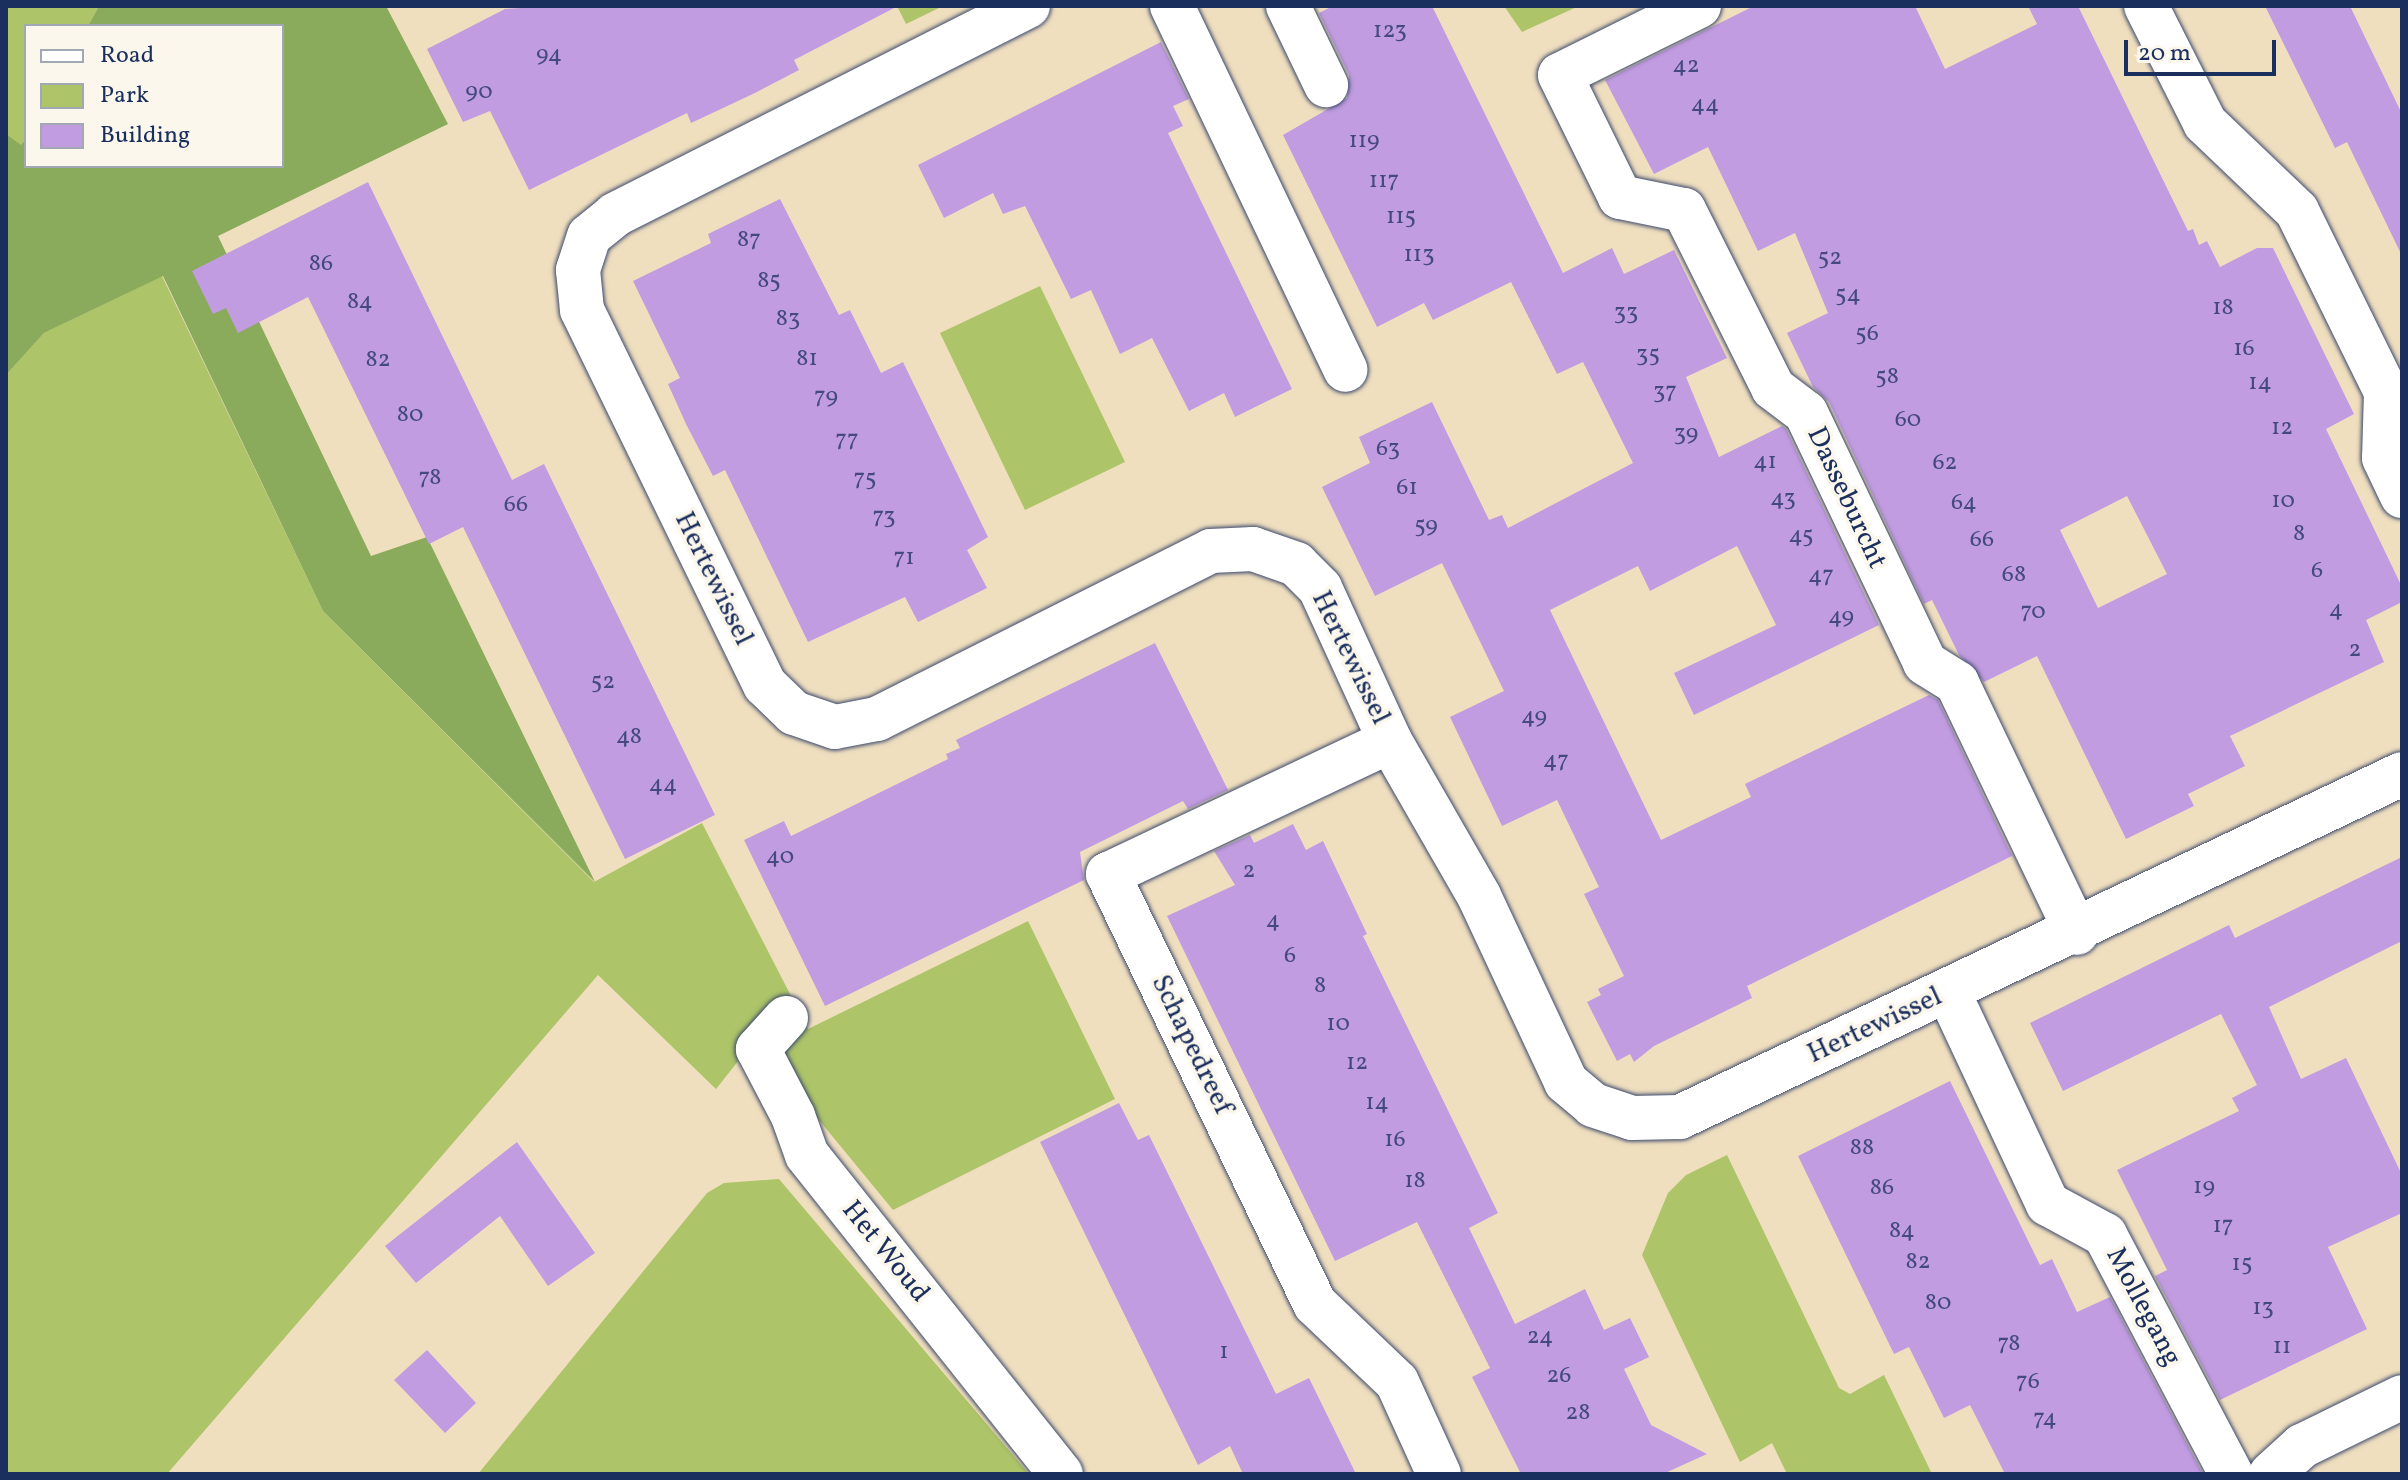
<!DOCTYPE html>
<html>
<head>
<meta charset="utf-8">
<style>
	body { margin:0 }
	#map { position:relative; width:2408px; height:1480px; overflow:hidden; background:#f0dfbf; font-family:Vollkorn,serif }
	div>[style] { position:absolute }
	[style*='--x'] { left:calc(var(--x)*1px); top:calc(var(--y)*1px); width:calc(var(--w)*1px); rotate:calc(var(--a)*1deg) }
	.green>* { inset:0; background:#adc468 }
	.forest>* { inset:0; background:#8aaa5c }
	.building>* { inset:0; background:#c19ce0 }
	.roads { filter:drop-shadow(0 0 2px #3b496d) drop-shadow(0 0 2px #3b496d) }
	.minor>* { height:44px; margin:-22px; padding:0 22px; transform-origin:22px; border-radius:22px; background:#fff }
	span { translate:-50% -50%; white-space:nowrap; text-align:center; line-height:1.15; -webkit-text-stroke:7px #fbf7ec; paint-order:stroke }
	.number-label { font-size:24px; color:#444a7e }
	.number-label span { -webkit-text-stroke-width:0 }
	.street-label { font-size:28px; color:#1b2f5e }
	.frame { position:absolute; inset:0; border:8px solid #1b2f5e; pointer-events:none }
	.legend { position:absolute; left:24px; top:24px; width:260px; height:144px; box-sizing:border-box; background:#fbf7ec; border:2px solid #a1a7b3; margin:0; padding:10px 14px; list-style:none; font-size:24px; color:#1b2f5e }
	.legend li { display:flex; align-items:center; gap:16px; height:40px }
	.legend b { width:40px; border:2px solid #a1a7b3 }
	.scale { position:absolute; left:2124px; top:40px; width:152px; height:36px; box-sizing:border-box; border:4px solid #1b2f5e; border-top:0; padding-left:10px; font-size:24px; line-height:28px; white-space:nowrap; color:#1b2f5e; -webkit-text-stroke:6px #fbf7ec; paint-order:stroke }
</style>
</head>
<body>
<div id="map">
	<div class="green">
		<i style="clip-path:polygon(6px 6px,99px 6px,88px 26px,26px 26px,26px 139px,21px 146px,6px 134px)"></i>
		<i style="clip-path:polygon(897px 6px,943px 6px,906px 24px)"></i>
		<i style="clip-path:polygon(1504px 6px,1579px 6px,1522px 32px)"></i>
		<i style="clip-path:polygon(162px 276px,323px 611px,594px 882px,702px 823px,808px 1029px,1028px 921px,1115px 1099px,893px 1210px,754px 1041px,716px 1089px,598px 975px,167px 1474px,6px 1474px,6px 375px,44px 333px)"></i>
		<i style="clip-path:polygon(1040px 286px,1125px 462px,1025px 510px,940px 333px)"></i>
		<i style="clip-path:polygon(1727px 1155px,1839px 1388px,1850px 1394px,1884px 1375px,1932px 1474px,1787px 1474px,1772px 1443px,1740px 1462px,1642px 1255px,1668px 1193px,1686px 1175px)"></i>
		<i style="clip-path:polygon(779px 1179px,1029px 1474px,478px 1474px,707px 1193px,724px 1183px)"></i>
	</div>
	<div class="forest">
		<i style="clip-path:polygon(99px 6px,386px 6px,448px 124px,218px 236px,371px 556px,427px 537px,595px 882px,323px 611px,163px 276px,44px 333px,6px 375px,6px 134px,21px 145px,26px 139px,26px 166px,282px 166px,282px 26px,88px 26px)"></i>
	</div>
	<div class="building">
		<i style="clip-path:polygon(554px 6px,898px 6px,794px 60px,799px 70px,755px 93px,691px 123px,687px 113px,529px 190px,490px 111px,463px 122px,427px 49px,505px 9px)"></i>
		<i style="clip-path:polygon(1333px 6px,1432px 6px,1563px 273px,1612px 248px,1624px 274px,1674px 250px,1727px 358px,1686px 377px,1719px 457px,1782px 426px,1786px 429px,1879px 625px,1694px 715px,1674px 673px,1776px 625px,1737px 546px,1650px 591px,1638px 566px,1550px 610px,1661px 840px,1751px 797px,1745px 784px,1929px 695px,1938px 700px,2012px 856px,1747px 986px,1752px 998px,1654px 1046px,1634px 1062px,1630px 1054px,1617px 1061px,1587px 1002px,1601px 995px,1598px 989px,1624px 976px,1584px 894px,1599px 887px,1557px 800px,1502px 826px,1450px 717px,1504px 691px,1442px 563px,1375px 596px,1322px 487px,1370px 463px,1359px 437px,1432px 402px,1489px 520px,1502px 515px,1508px 528px,1633px 463px,1583px 362px,1557px 374px,1511px 282px,1433px 320px,1424px 303px,1377px 327px,1283px 135px,1347px 98px,1349px 75px,1319px 13px)"></i>
		<i style="clip-path:polygon(evenodd,1754px 6px,1915px 6px,1945px 69px,2037px 24px,2028px 6px,2078px 6px,2188px 231px,2193px 229px,2199px 245px,2207px 241px,2220px 267px,2257px 248px,2273px 248px,2354px 414px,2326px 429px,2402px 587px,2402px 602px,2366px 620px,2384px 662px,2230px 736px,2245px 766px,2188px 794px,2194px 806px,2126px 839px,2037px 656px,1984px 682px,1959px 655px,1932px 600px,1924px 604px,1829px 402px,1813px 387px,1787px 333px,1828px 313px,1795px 233px,1758px 251px,1708px 147px,1654px 174px,1605px 80px,1754px 6px,2127px 496px,2167px 574px,2098px 608px,2060px 530px,2127px 496px)"></i>
		<i style="clip-path:polygon(2265px 6px,2350px 6px,2402px 114px,2402px 256px,2347px 142px,2335px 148px)"></i>
		<i style="clip-path:polygon(1161px 42px,1189px 99px,1173px 106px,1183px 126px,1168px 133px,1292px 389px,1235px 417px,1224px 393px,1189px 411px,1152px 338px,1120px 354px,1091px 290px,1071px 299px,1025px 206px,1003px 214px,993px 193px,944px 218px,918px 165px)"></i>
		<i style="clip-path:polygon(368px 182px,512px 480px,544px 464px,715px 815px,625px 859px,463px 527px,429px 544px,308px 297px,238px 333px,226px 308px,213px 314px,192px 271px)"></i>
		<i style="clip-path:polygon(780px 199px,839px 315px,850px 310px,881px 373px,903px 362px,988px 537px,967px 550px,987px 588px,918px 622px,905px 597px,808px 642px,725px 470px,713px 476px,686px 424px,668px 384px,680px 378px,633px 281px,711px 243px,708px 234px)"></i>
		<i style="clip-path:polygon(1155px 643px,1228px 790px,1188px 809px,1183px 801px,1080px 852px,1084px 880px,825px 1006px,744px 840px,784px 821px,791px 836px,832px 816px,948px 759px,946px 754px,960px 748px,956px 740px)"></i>
		<i style="clip-path:polygon(1293px 824px,1306px 850px,1323px 841px,1367px 934px,1363px 936px,1498px 1213px,1469px 1228px,1515px 1324px,1585px 1289px,1604px 1330px,1630px 1318px,1649px 1357px,1624px 1369px,1651px 1425px,1707px 1454px,1663px 1474px,1521px 1474px,1472px 1377px,1490px 1368px,1417px 1222px,1335px 1261px,1167px 916px,1235px 885px,1214px 851px,1250px 835px,1254px 843px)"></i>
		<i style="clip-path:polygon(2402px 857px,2402px 941px,2269px 1007px,2301px 1079px,2346px 1058px,2402px 1175px,2402px 1213px,2328px 1247px,2367px 1329px,2220px 1400px,2155px 1276px,2167px 1270px,2117px 1170px,2239px 1111px,2232px 1098px,2257px 1085px,2221px 1014px,2063px 1091px,2030px 1023px,2229px 925px,2235px 938px)"></i>
		<i style="clip-path:polygon(1950px 1081px,2040px 1265px,2052px 1259px,2077px 1312px,2110px 1297px,2203px 1474px,2005px 1474px,1970px 1405px,1944px 1418px,1909px 1347px,1894px 1354px,1798px 1156px)"></i>
		<i style="clip-path:polygon(1119px 1103px,1138px 1140px,1149px 1135px,1276px 1394px,1309px 1378px,1356px 1474px,1243px 1474px,1230px 1446px,1198px 1465px,1040px 1142px)"></i>
		<i style="clip-path:polygon(517px 1142px,595px 1253px,548px 1286px,500px 1216px,416px 1283px,385px 1246px)"></i>
		<i style="clip-path:polygon(427px 1350px,476px 1403px,445px 1433px,394px 1380px)"></i>
	</div>
	<div class="roads">
		<div class="minor">
			<i style="--x:1028;--y:6;--w:463;--a:153.2"></i>
			<i style="--x:615;--y:215;--w:33;--a:141"></i>
			<i style="--x:589;--y:236;--w:36;--a:108"></i>
			<i style="--x:578;--y:270;--w:40;--a:84.3"></i>
			<i style="--x:582;--y:310;--w:417;--a:64"></i>
			<i style="--x:765;--y:685;--w:40;--a:44"></i>
			<i style="--x:794;--y:713;--w:43;--a:18.9"></i>
			<i style="--x:835;--y:727;--w:43;--a:-10.8"></i>
			<i style="--x:877;--y:719;--w:374;--a:-26.7"></i>
			<i style="--x:1211;--y:551;--w:42;--a:-2.7"></i>
			<i style="--x:1253;--y:549;--w:46;--a:19.2"></i>
			<i style="--x:1296;--y:564;--w:34;--a:45"></i>
			<i style="--x:1320;--y:588;--w:168;--a:65.4"></i>
			<i style="--x:1390;--y:741;--w:179;--a:60.1"></i>
			<i style="--x:1479;--y:896;--w:205;--a:64.9"></i>
			<i style="--x:1566;--y:1082;--w:35;--a:40"></i>
			<i style="--x:1593;--y:1105;--w:41;--a:18.4"></i>
			<i style="--x:1632;--y:1118;--w:48;--a:-1.2"></i>
			<i style="--x:1680;--y:1117;--w:799;--a:-25.41"></i>
			<i style="--x:1172;--y:6;--w:403;--a:64.5"></i>
			<i style="--x:1288;--y:6;--w:88;--a:64.3"></i>
			<i style="--x:1699;--y:6;--w:155;--a:153.6"></i>
			<i style="--x:1560;--y:75;--w:136;--a:63.8"></i>
			<i style="--x:1620;--y:197;--w:65;--a:11.5"></i>
			<i style="--x:1684;--y:210;--w:199;--a:63.4"></i>
			<i style="--x:1773;--y:388;--w:41;--a:37.1"></i>
			<i style="--x:1806;--y:413;--w:277;--a:64.5"></i>
			<i style="--x:1925;--y:663;--w:38;--a:32"></i>
			<i style="--x:1957;--y:683;--w:277;--a:64.4"></i>
			<i style="--x:2146;--y:6;--w:131;--a:63.2"></i>
			<i style="--x:2205;--y:123;--w:127;--a:43.7"></i>
			<i style="--x:2297;--y:211;--w:202;--a:63.8"></i>
			<i style="--x:2386;--y:392;--w:66;--a:91.7"></i>
			<i style="--x:2384;--y:458;--w:42;--a:64.7"></i>
			<i style="--x:1390;--y:741;--w:312;--a:154.7"></i>
			<i style="--x:1108;--y:874;--w:477;--a:64.3"></i>
			<i style="--x:1315;--y:1304;--w:113;--a:43.6"></i>
			<i style="--x:1397;--y:1382;--w:101;--a:65.5"></i>
			<i style="--x:1948;--y:991;--w:235;--a:64.9"></i>
			<i style="--x:2048;--y:1204;--w:65;--a:28.5"></i>
			<i style="--x:2105;--y:1235;--w:270;--a:62.2"></i>
			<i style="--x:786;--y:1018;--w:42;--a:132.1"></i>
			<i style="--x:758;--y:1049;--w:76;--a:62.4"></i>
			<i style="--x:793;--y:1116;--w:41;--a:70.3"></i>
			<i style="--x:807;--y:1155;--w:408;--a:51.5"></i>
			<i style="--x:2271;--y:1474;--w:42;--a:-42.1"></i>
			<i style="--x:2302;--y:1446;--w:111;--a:-26.1"></i>
		</div>
	</div>
	<div class="number-label">
		<span style="left:1390px;top:32px">123</span>
		<span style="left:549px;top:56px">94</span>
		<span style="left:1686px;top:67px">42</span>
		<span style="left:479px;top:93px">90</span>
		<span style="left:1705px;top:106px">44</span>
		<span style="left:1364px;top:142px">119</span>
		<span style="left:1384px;top:182px">117</span>
		<span style="left:1401px;top:218px">115</span>
		<span style="left:749px;top:241px">87</span>
		<span style="left:1419px;top:256px">113</span>
		<span style="left:1830px;top:259px">52</span>
		<span style="left:321px;top:265px">86</span>
		<span style="left:769px;top:282px">85</span>
		<span style="left:1848px;top:296px">54</span>
		<span style="left:360px;top:303px">84</span>
		<span style="left:2223px;top:309px">18</span>
		<span style="left:1626px;top:314px">33</span>
		<span style="left:788px;top:320px">83</span>
		<span style="left:1867px;top:335px">56</span>
		<span style="left:2244px;top:350px">16</span>
		<span style="left:1648px;top:356px">35</span>
		<span style="left:807px;top:360px">81</span>
		<span style="left:378px;top:361px">82</span>
		<span style="left:1887px;top:378px">58</span>
		<span style="left:2260px;top:384px">14</span>
		<span style="left:1665px;top:393px">37</span>
		<span style="left:826px;top:398px">79</span>
		<span style="left:410px;top:416px">80</span>
		<span style="left:1908px;top:421px">60</span>
		<span style="left:2282px;top:429px">12</span>
		<span style="left:1686px;top:435px">39</span>
		<span style="left:847px;top:441px">77</span>
		<span style="left:1388px;top:450px">63</span>
		<span style="left:1765px;top:463px">41</span>
		<span style="left:1945px;top:464px">62</span>
		<span style="left:430px;top:479px">78</span>
		<span style="left:865px;top:480px">75</span>
		<span style="left:1407px;top:489px">61</span>
		<span style="left:1783px;top:500px">43</span>
		<span style="left:2283px;top:502px">10</span>
		<span style="left:1964px;top:504px">64</span>
		<span style="left:516px;top:506px">66</span>
		<span style="left:884px;top:518px">73</span>
		<span style="left:1426px;top:527px">59</span>
		<span style="left:2299px;top:535px">8</span>
		<span style="left:1801px;top:537px">45</span>
		<span style="left:1982px;top:541px">66</span>
		<span style="left:904px;top:559px">71</span>
		<span style="left:2317px;top:572px">6</span>
		<span style="left:2014px;top:576px">68</span>
		<span style="left:1821px;top:577px">47</span>
		<span style="left:2336px;top:611px">4</span>
		<span style="left:2033px;top:613px">70</span>
		<span style="left:1841px;top:618px">49</span>
		<span style="left:2355px;top:651px">2</span>
		<span style="left:603px;top:683px">52</span>
		<span style="left:1534px;top:718px">49</span>
		<span style="left:629px;top:738px">48</span>
		<span style="left:1556px;top:762px">47</span>
		<span style="left:663px;top:786px">44</span>
		<span style="left:780px;top:858px">40</span>
		<span style="left:1249px;top:872px">2</span>
		<span style="left:1273px;top:922px">4</span>
		<span style="left:1290px;top:957px">6</span>
		<span style="left:1320px;top:987px">8</span>
		<span style="left:1338px;top:1025px">10</span>
		<span style="left:1357px;top:1064px">12</span>
		<span style="left:1377px;top:1104px">14</span>
		<span style="left:1395px;top:1141px">16</span>
		<span style="left:1862px;top:1149px">88</span>
		<span style="left:1415px;top:1182px">18</span>
		<span style="left:2204px;top:1188px">19</span>
		<span style="left:1882px;top:1189px">86</span>
		<span style="left:2223px;top:1227px">17</span>
		<span style="left:1902px;top:1232px">84</span>
		<span style="left:1918px;top:1263px">82</span>
		<span style="left:2242px;top:1265px">15</span>
		<span style="left:1938px;top:1304px">80</span>
		<span style="left:2263px;top:1309px">13</span>
		<span style="left:1540px;top:1338px">24</span>
		<span style="left:2009px;top:1345px">78</span>
		<span style="left:2282px;top:1348px">11</span>
		<span style="left:1224px;top:1353px">1</span>
		<span style="left:1559px;top:1377px">26</span>
		<span style="left:2028px;top:1383px">76</span>
		<span style="left:1578px;top:1414px">28</span>
		<span style="left:2045px;top:1420px">74</span>
	</div>
	<div class="street-label">
		<span style="left:1846px;top:498px;rotate:65deg">Dasseburcht</span>
		<span style="left:713px;top:579px;rotate:64deg">Hertewissel</span>
		<span style="left:1350px;top:658px;rotate:64deg">Hertewissel</span>
		<span style="left:1875px;top:1026px;rotate:-25deg">Hertewissel</span>
		<span style="left:1191px;top:1045px;rotate:64deg">Schapedreef</span>
		<span style="left:885px;top:1252px;rotate:51deg">Het Woud</span>
		<span style="left:2143px;top:1307px;rotate:62deg">Mollegang</span>
	</div>
	<div class="frame"></div>
	<ul class="legend">
	<li><b style="height:10px;background:#fff"></b>Road</li>
	<li><b style="height:22px;background:#adc468"></b>Park</li>
	<li><b style="height:22px;background:#c19ce0"></b>Building</li>
	</ul>
	<div class="scale">20 m</div>
</div>
</body>
</html>
